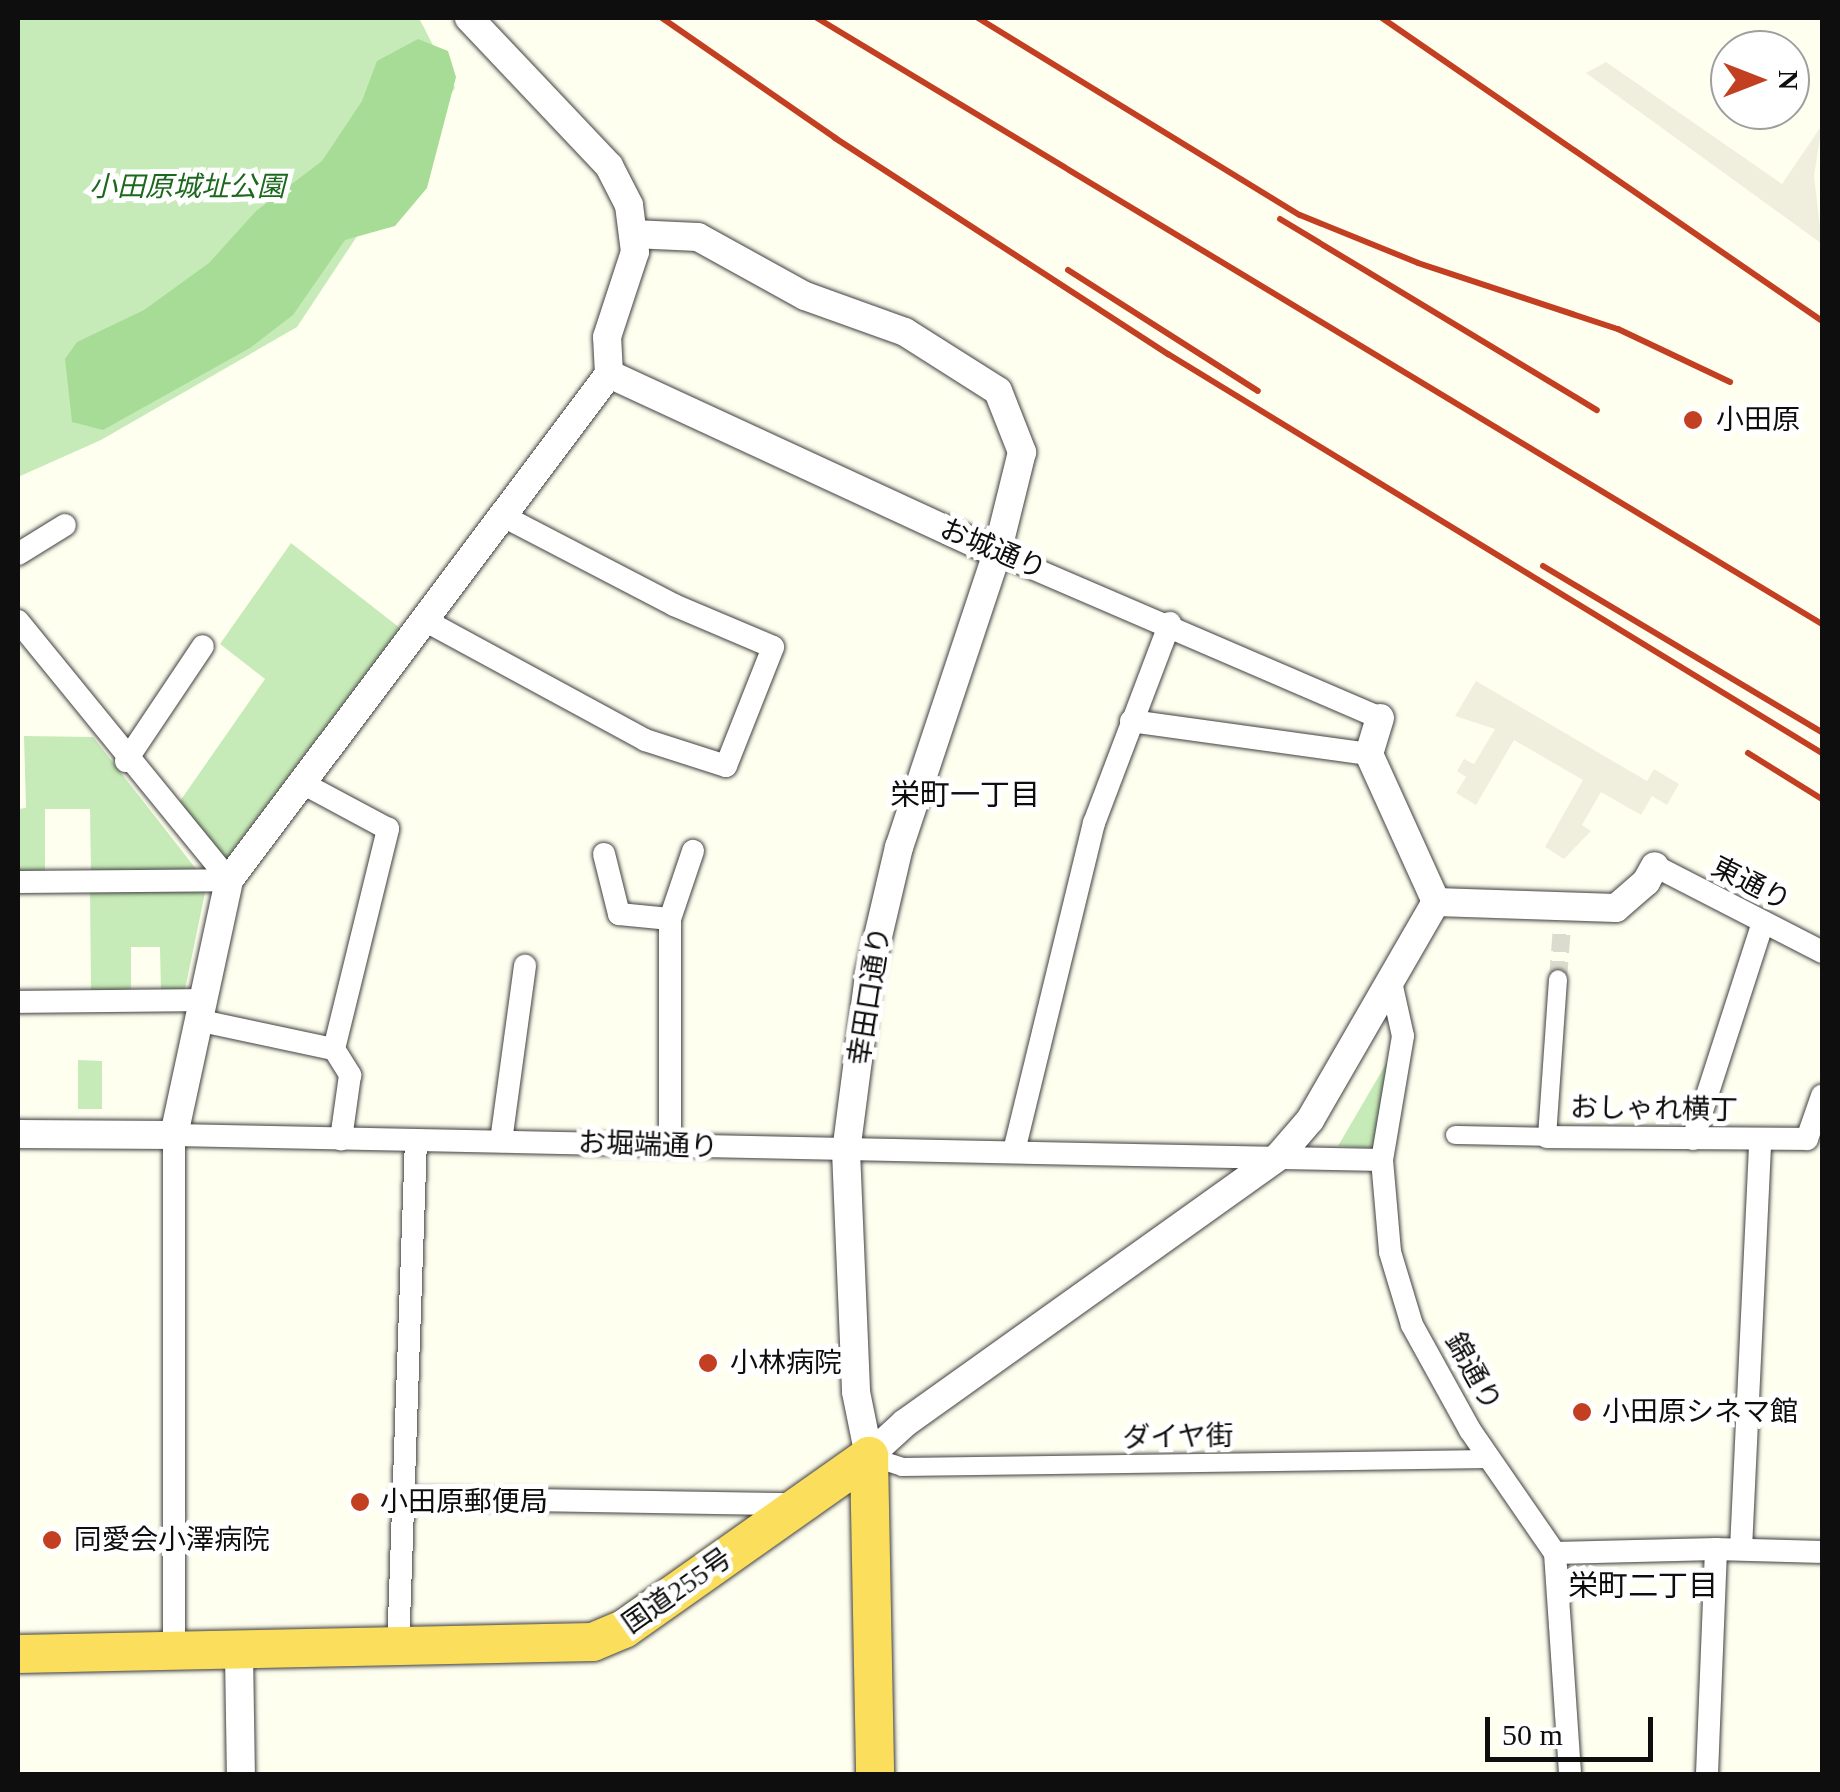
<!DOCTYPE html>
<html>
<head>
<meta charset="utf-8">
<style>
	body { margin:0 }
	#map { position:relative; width:1840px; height:1792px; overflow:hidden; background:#fffff0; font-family:"Times New Roman","Noto Sans JP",serif }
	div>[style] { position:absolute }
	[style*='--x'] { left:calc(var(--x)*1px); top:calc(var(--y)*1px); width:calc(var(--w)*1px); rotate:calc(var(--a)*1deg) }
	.green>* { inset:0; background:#c7ebb8 }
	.forest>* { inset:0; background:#a7dc97 }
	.plaza>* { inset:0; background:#f0efde }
	.pedestrian-tunnel>* { height:18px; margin-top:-9px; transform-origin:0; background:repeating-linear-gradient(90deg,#dbdbce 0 18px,transparent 0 27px) }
	.roads { filter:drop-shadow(0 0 2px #414141) drop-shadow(0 0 2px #414141) }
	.pedestrian>* { height:18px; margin:-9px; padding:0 9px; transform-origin:9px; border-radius:9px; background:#fff }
	.minor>* { height:22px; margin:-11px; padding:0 11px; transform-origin:11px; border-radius:11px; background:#fff }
	.tertiary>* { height:28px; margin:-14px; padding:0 14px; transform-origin:14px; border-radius:14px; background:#fff }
	.trunk>* { height:38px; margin:-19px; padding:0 19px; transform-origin:19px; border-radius:19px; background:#fade5c }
	.rail>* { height:6px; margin:-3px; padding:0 3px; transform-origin:3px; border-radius:3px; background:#c33f22 }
	.dots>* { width:28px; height:28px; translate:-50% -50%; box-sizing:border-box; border:5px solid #fff; border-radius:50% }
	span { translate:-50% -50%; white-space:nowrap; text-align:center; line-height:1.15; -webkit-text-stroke:10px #fff; paint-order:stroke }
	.park-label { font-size:28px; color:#1c691e; font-style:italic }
	.poi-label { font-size:28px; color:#0e0e0e }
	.left { translate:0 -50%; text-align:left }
	.street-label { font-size:28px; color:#0e0e0e }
	.neighbourhood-label { font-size:30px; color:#0e0e0e }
	.frame { position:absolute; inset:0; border:20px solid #0e0e0e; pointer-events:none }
	.north { position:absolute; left:1710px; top:30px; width:100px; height:100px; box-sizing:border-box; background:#fff; border:2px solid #9f9f9f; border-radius:50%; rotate:90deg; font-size:28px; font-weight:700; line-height:40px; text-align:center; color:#0e0e0e }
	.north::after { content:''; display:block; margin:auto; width:35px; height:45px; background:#c33f22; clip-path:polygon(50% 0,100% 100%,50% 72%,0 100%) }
	.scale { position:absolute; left:1485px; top:1717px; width:168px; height:45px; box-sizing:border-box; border:5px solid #0e0e0e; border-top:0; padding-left:12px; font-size:30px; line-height:35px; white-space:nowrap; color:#0e0e0e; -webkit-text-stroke:8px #fff; paint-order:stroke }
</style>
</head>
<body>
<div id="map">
	<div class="green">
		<i style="clip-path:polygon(18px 18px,419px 18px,455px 88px,297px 327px,101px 440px,18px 477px)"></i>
		<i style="clip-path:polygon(291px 543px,400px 628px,225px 861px,178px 804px,265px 679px,220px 644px)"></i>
		<i style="clip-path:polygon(24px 736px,93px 737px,200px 874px,91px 876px,90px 809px,45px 809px,45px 876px,18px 876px,18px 809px,26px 808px)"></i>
		<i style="clip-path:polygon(206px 888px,184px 994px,161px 994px,160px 947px,131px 947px,131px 994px,91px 994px,90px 890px)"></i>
		<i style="clip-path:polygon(1390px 1057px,1375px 1148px,1338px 1146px)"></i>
		<i style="clip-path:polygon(78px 1060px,102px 1061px,102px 1109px,78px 1109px)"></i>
	</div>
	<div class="forest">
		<i style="clip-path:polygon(418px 39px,448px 51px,456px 77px,427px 188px,395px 226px,345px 240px,293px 315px,250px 348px,103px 430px,72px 422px,65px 359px,77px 342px,144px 310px,209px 263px,256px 211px,322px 161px,362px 101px,377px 61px)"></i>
	</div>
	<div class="plaza">
		<i style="clip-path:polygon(1606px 62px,1782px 184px,1822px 125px,1814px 176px,1822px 244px,1586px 73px)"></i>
		<i style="clip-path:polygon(1476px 681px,1647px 781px,1654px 769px,1679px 784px,1667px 805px,1652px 796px,1641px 815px,1601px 792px,1582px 825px,1591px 831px,1564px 859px,1545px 847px,1583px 780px,1514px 740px,1476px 805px,1456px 793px,1466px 777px,1457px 771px,1464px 759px,1474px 764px,1495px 729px,1455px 716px)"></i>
	</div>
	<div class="pedestrian-tunnel">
		<i style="--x:1558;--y:979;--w:52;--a:-85.6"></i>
	</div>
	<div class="roads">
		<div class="pedestrian">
			<i style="--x:1455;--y:1135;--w:92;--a:1.2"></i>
			<i style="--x:1547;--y:1137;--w:158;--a:-86"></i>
			<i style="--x:869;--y:1456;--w:35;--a:18"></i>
			<i style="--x:902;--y:1467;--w:586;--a:-0.78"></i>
		</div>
		<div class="minor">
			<i style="--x:997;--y:553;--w:417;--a:23.3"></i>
			<i style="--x:18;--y:554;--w:55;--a:-31.7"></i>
			<i style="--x:18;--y:621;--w:334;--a:50.8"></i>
			<i style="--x:428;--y:622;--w:247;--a:28.5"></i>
			<i style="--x:645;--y:740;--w:85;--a:17.8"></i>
			<i style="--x:726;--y:766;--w:128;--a:-68.4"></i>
			<i style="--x:773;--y:647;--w:108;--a:-157"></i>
			<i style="--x:674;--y:605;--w:191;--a:-152.5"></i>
			<i style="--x:1131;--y:721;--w:240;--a:7.9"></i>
			<i style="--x:126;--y:761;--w:138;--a:-56.2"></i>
			<i style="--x:604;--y:854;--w:62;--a:76"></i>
			<i style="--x:619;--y:914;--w:51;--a:5.6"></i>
			<i style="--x:670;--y:919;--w:227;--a:90"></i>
			<i style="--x:1655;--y:866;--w:188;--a:27.2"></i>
			<i style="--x:18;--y:882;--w:211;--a:-0.5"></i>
			<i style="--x:670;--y:919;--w:72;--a:-71.3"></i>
			<i style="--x:1391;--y:982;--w:55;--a:77.5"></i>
			<i style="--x:1403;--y:1036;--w:126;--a:99.6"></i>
			<i style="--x:1382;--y:1160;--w:92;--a:85"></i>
			<i style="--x:1390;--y:1252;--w:76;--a:73.2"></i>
			<i style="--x:1412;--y:1325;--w:120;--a:61.1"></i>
			<i style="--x:1470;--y:1430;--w:150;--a:55.4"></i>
			<i style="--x:1555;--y:1553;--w:222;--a:86.1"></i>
			<i style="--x:18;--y:1002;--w:182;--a:-0.6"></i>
			<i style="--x:197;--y:1020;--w:140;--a:12"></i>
			<i style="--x:334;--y:1049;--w:227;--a:-76.2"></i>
			<i style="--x:388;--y:829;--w:95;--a:-151.8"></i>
			<i style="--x:334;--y:1049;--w:31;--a:58"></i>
			<i style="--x:350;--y:1075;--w:65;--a:98"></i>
			<i style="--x:1547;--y:1137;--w:260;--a:0.4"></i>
			<i style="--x:1807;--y:1139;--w:46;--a:-70.8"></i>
			<i style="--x:1693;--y:1139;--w:225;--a:-72.1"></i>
			<i style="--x:501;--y:1141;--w:177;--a:-82.2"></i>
			<i style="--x:1014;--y:1151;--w:338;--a:-76.3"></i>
			<i style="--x:1094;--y:823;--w:214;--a:-69.2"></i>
			<i style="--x:400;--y:1498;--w:397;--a:0.9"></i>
			<i style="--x:1741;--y:1549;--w:407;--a:-87.3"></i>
			<i style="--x:1555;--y:1553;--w:161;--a:-1.4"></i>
			<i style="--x:398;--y:1650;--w:510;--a:-87.98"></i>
			<i style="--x:174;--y:1653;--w:518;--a:-90"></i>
			<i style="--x:174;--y:1135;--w:1208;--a:1.19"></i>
			<i style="--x:1707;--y:1774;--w:225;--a:-87.7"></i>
			<i style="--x:1716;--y:1549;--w:106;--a:1.6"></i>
		</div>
		<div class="tertiary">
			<i style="--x:633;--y:234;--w:65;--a:2.6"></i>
			<i style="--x:698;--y:237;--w:122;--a:28.9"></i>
			<i style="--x:805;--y:296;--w:106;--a:19.8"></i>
			<i style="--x:905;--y:332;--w:110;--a:32.4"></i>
			<i style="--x:998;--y:391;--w:66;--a:68.5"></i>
			<i style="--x:1022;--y:452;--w:104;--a:103.9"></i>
			<i style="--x:997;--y:553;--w:310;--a:108.4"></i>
			<i style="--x:899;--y:847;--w:131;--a:103.2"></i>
			<i style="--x:869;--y:975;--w:177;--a:97.4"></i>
			<i style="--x:846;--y:1151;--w:241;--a:87.6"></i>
			<i style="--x:856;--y:1392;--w:65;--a:78.5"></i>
			<i style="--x:609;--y:374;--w:427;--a:24.8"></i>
			<i style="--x:1380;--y:718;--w:38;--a:107"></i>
			<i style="--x:1369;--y:754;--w:162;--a:65.6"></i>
			<i style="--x:1436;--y:902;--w:180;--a:1.9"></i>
			<i style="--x:1616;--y:908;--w:40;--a:-41"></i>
			<i style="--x:1646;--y:882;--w:18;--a:-61"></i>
			<i style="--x:18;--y:1134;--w:156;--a:0.4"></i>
			<i style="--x:174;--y:1135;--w:261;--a:-77.8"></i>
			<i style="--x:229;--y:880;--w:633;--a:-53.09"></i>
			<i style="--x:609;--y:374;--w:37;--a:-93"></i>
			<i style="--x:607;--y:337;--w:89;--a:-71.8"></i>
			<i style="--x:635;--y:252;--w:47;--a:-97.3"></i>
			<i style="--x:629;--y:205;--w:44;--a:-117.1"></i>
			<i style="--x:609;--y:166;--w:204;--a:-133.4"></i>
			<i style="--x:869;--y:1456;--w:49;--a:-42.5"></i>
			<i style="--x:905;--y:1423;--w:460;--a:-35.5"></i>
			<i style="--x:1279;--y:1156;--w:48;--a:-49.3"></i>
			<i style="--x:1310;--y:1120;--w:252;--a:-60"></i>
			<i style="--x:239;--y:1653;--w:121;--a:89.1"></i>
		</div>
		<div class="trunk">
			<i style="--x:869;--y:1456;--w:318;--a:88.9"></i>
			<i style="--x:18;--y:1654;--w:575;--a:-1.2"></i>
			<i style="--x:593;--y:1642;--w:34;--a:-23"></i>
			<i style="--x:624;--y:1629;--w:300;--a:-35.2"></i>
		</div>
	</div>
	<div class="rail">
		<i style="--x:662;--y:18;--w:211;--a:34.7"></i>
		<i style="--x:835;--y:138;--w:397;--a:33"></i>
		<i style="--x:1168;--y:354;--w:766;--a:31.39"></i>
		<i style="--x:817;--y:18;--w:1174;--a:31.09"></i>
		<i style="--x:978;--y:18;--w:377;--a:31.5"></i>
		<i style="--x:1300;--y:215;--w:127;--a:22.1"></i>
		<i style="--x:1418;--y:263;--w:211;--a:18.3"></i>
		<i style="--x:1618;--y:329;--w:124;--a:25.3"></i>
		<i style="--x:1382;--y:18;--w:534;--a:34.55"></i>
		<i style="--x:1280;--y:219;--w:370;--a:31.1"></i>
		<i style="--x:1068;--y:270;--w:225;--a:32.5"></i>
		<i style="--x:1543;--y:566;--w:325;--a:30.8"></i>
		<i style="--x:1748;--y:753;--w:87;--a:31.9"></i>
	</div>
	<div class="dots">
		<i style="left:1693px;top:420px;background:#c33f22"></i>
		<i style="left:708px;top:1363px;background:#c33f22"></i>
		<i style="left:1582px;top:1412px;background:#c33f22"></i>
		<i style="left:360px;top:1502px;background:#c33f22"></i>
		<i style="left:52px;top:1540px;background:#c33f22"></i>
	</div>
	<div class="park-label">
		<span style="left:187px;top:187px">小田原城址公園</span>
	</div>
	<div class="poi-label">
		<span class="left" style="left:1716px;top:420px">小田原</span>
		<span class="left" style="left:730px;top:1363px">小林病院</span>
		<span class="left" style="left:1602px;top:1412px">小田原シネマ館</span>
		<span class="left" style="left:380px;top:1502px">小田原郵便局</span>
		<span class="left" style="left:74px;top:1540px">同愛会小澤病院</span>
	</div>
	<div class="street-label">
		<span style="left:993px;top:549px;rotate:23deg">お城通り</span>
		<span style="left:1751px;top:884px;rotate:27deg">東通り</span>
		<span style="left:870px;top:996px;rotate:-81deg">幸田口通り</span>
		<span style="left:1654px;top:1109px;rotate:1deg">おしゃれ横丁</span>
		<span style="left:648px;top:1145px;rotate:2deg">お堀端通り</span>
		<span style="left:1473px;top:1372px;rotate:61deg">錦通り</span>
		<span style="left:1178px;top:1437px;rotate:-1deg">ダイヤ街</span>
		<span style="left:677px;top:1591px;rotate:-35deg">国道255号</span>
	</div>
	<div class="neighbourhood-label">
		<span style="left:965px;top:795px">栄町一丁目</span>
		<span style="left:1643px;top:1586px">栄町二丁目</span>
	</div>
	<div class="frame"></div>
	<div class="north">N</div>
	<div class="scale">50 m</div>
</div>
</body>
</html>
